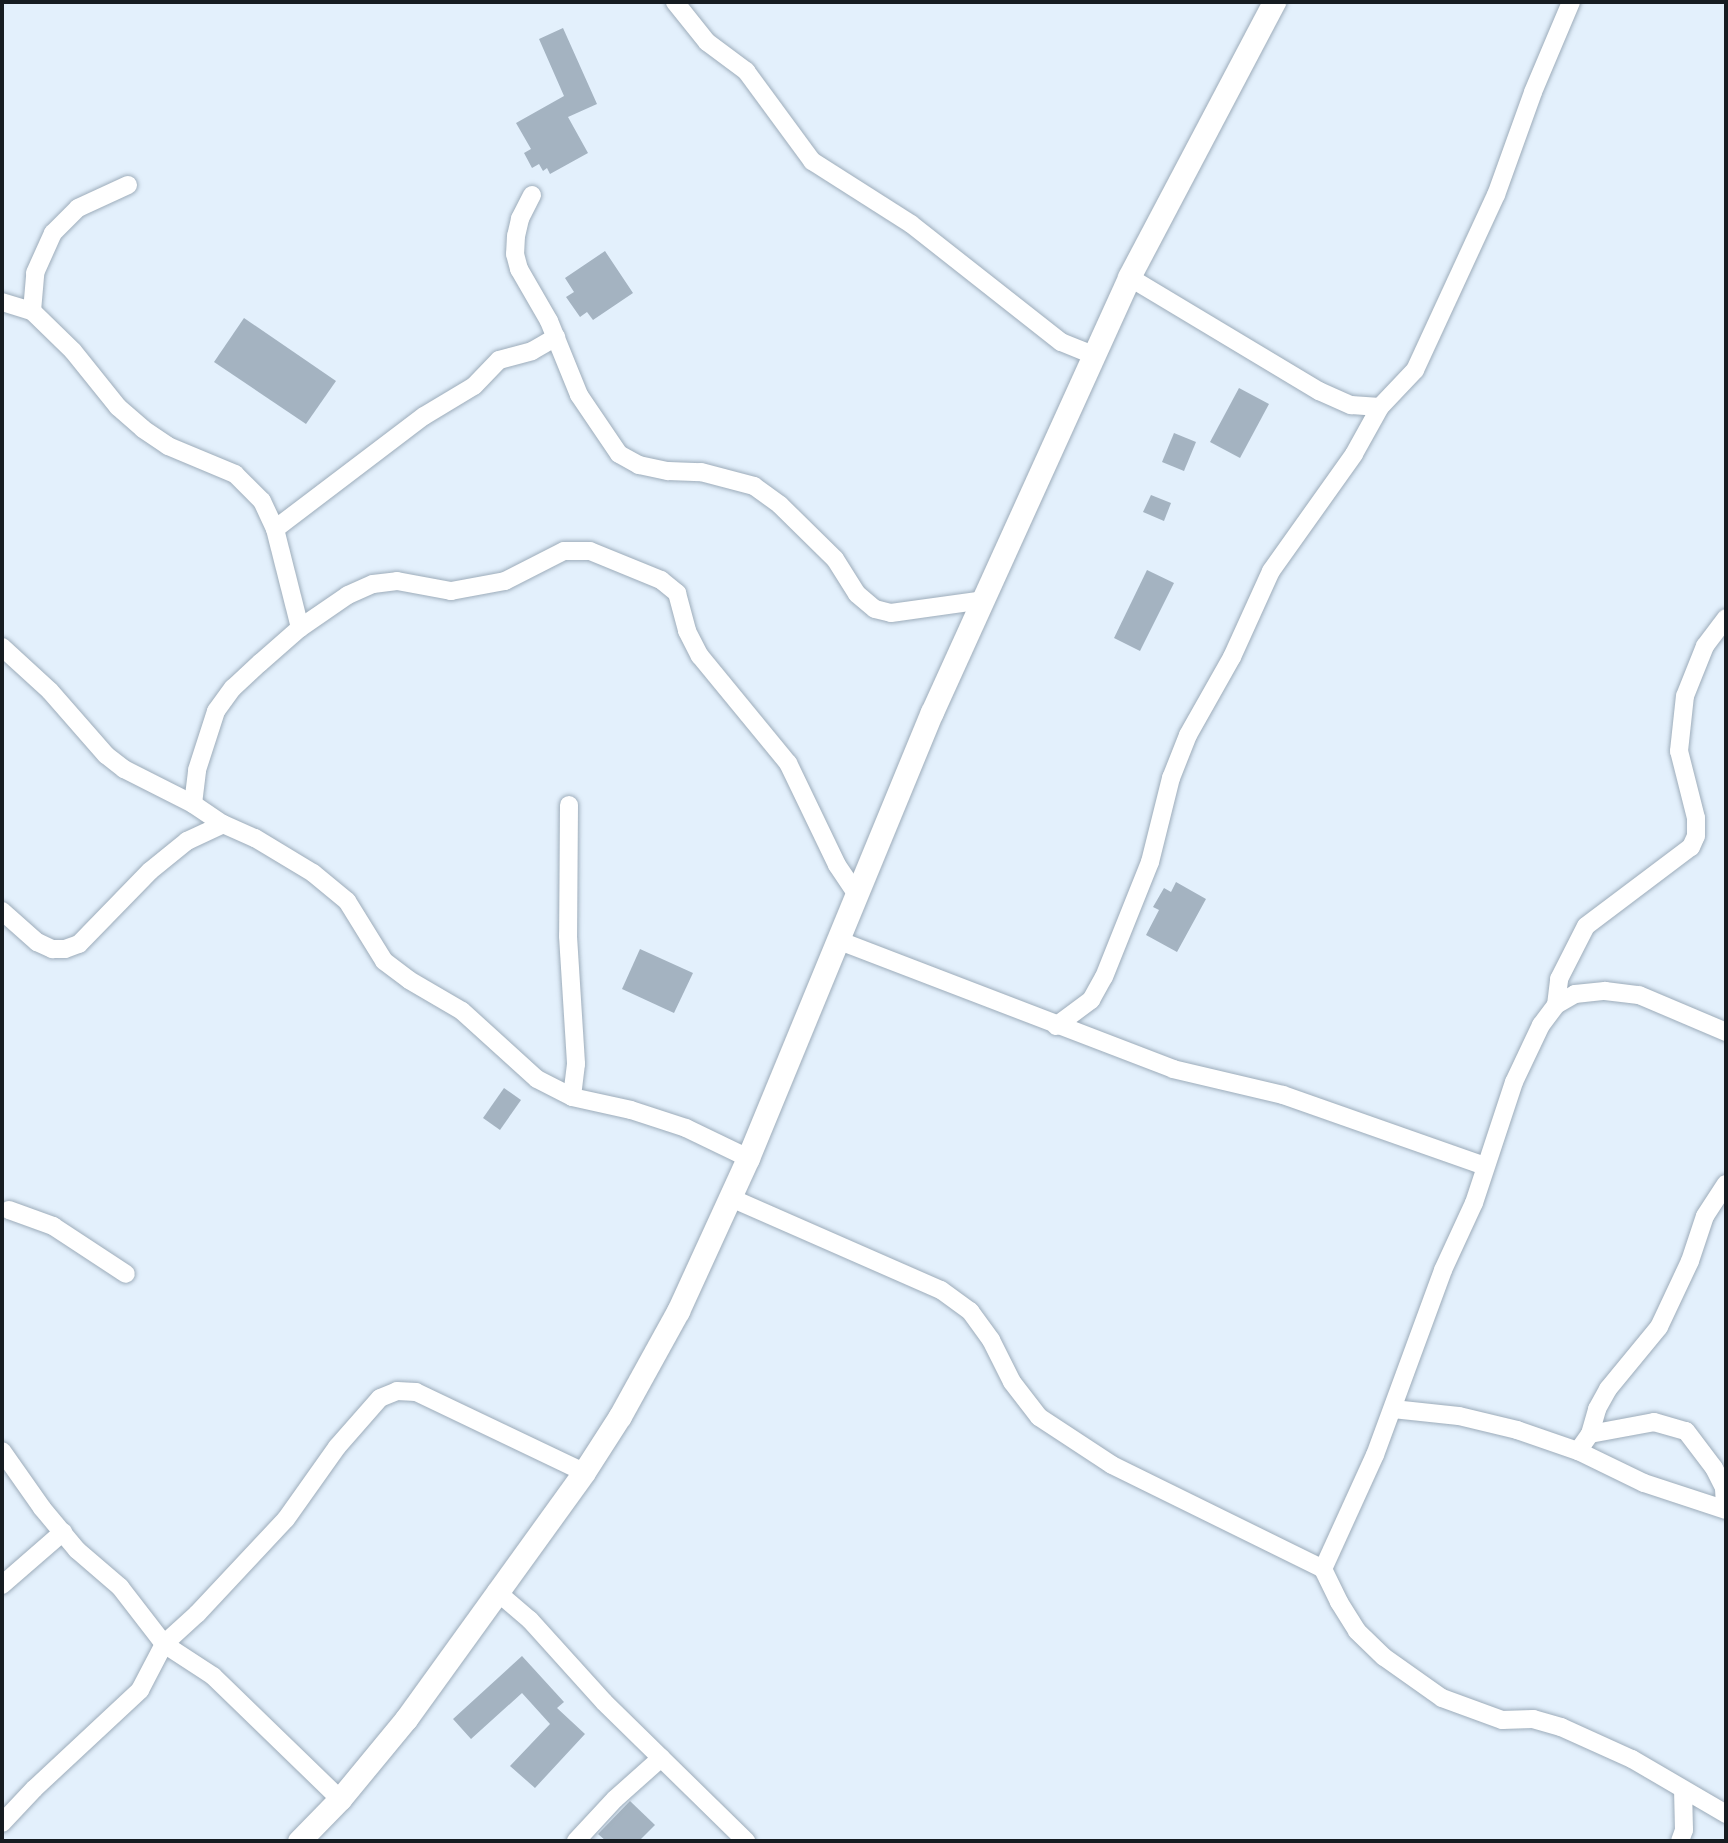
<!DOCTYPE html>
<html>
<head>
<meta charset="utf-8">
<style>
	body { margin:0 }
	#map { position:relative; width:1728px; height:1843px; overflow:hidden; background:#e3f0fc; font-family:Raleway,sans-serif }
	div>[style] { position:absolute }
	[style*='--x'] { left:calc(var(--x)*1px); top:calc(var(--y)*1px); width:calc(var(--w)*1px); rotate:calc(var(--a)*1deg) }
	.building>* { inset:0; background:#a4b3c1 }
	.roads { filter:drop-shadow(0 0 2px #9dacba) drop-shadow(0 0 2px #9dacba) }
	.minor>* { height:18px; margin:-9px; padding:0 9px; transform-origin:9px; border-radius:9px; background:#fff }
	.tertiary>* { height:23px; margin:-11.5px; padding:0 11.5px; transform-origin:11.5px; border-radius:11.5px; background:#fff }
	span { translate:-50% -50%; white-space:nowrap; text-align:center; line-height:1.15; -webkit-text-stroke:5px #e3f0fc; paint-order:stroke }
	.frame { position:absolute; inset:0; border:4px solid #161c21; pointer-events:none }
</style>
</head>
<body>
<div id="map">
	<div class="building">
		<i style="clip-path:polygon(563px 28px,597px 104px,568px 117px,588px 153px,550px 174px,547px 168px,543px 171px,539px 164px,532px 168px,524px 153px,531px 149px,516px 123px,564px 96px,539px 39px)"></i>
		<i style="clip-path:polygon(605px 251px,633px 293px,593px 320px,587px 312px,580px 317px,566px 297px,574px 292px,565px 278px)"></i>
		<i style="clip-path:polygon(244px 318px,336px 381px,306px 424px,214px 362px)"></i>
		<i style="clip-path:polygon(1239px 388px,1269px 404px,1240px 458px,1210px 442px)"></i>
		<i style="clip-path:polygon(1174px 433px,1196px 442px,1184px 471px,1162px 462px)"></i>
		<i style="clip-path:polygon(1151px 495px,1171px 503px,1164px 521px,1143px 512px)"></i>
		<i style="clip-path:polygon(1147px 570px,1174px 583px,1140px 651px,1114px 638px)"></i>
		<i style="clip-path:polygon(1176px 882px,1206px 899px,1177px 952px,1146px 935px,1159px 910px,1153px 907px,1164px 888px,1171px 892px)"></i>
		<i style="clip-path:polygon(640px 949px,693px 973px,674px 1013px,622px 989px)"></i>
		<i style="clip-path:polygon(504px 1088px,521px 1100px,500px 1130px,483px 1118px)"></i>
		<i style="clip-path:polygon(522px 1656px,564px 1702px,557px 1708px,585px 1734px,535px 1788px,510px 1766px,550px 1724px,522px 1693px,471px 1739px,453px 1719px)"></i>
		<i style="clip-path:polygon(630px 1801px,655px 1825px,639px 1841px,606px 1841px,598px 1834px)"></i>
	</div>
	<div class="roads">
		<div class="minor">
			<i style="--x:675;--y:2;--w:51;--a:51.3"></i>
			<i style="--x:707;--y:42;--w:49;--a:36.6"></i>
			<i style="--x:746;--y:71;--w:112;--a:53.7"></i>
			<i style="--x:812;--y:161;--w:117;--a:32.5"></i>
			<i style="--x:911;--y:224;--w:191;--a:38.2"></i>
			<i style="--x:1061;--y:342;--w:35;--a:22"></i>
			<i style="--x:532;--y:195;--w:27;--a:117"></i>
			<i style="--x:520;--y:219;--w:17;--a:103"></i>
			<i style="--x:516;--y:236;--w:18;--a:93"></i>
			<i style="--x:515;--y:254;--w:16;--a:75"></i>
			<i style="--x:519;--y:269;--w:60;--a:60"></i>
			<i style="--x:549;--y:321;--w:80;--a:67.9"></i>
			<i style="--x:579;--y:395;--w:71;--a:55.9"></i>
			<i style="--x:619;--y:454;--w:23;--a:29"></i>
			<i style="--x:639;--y:465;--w:30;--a:12"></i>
			<i style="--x:668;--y:471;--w:33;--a:2"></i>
			<i style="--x:701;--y:472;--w:55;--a:14.8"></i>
			<i style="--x:754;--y:486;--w:32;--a:36"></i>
			<i style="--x:780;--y:505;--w:77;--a:44.5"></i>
			<i style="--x:835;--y:559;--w:41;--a:57.8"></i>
			<i style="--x:857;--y:594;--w:23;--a:40"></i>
			<i style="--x:875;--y:609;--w:16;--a:14"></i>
			<i style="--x:891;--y:613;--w:93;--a:-8"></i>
			<i style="--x:1129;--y:277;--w:222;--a:31"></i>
			<i style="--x:1319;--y:391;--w:35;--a:24"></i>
			<i style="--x:1351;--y:405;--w:29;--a:4"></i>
			<i style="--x:2;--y:302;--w:31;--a:17"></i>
			<i style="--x:32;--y:311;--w:57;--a:44.3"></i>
			<i style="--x:73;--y:351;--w:72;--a:51.2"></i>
			<i style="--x:118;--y:407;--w:33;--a:41"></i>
			<i style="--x:143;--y:429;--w:30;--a:34"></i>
			<i style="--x:168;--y:446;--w:73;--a:22.7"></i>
			<i style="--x:235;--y:474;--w:38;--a:45"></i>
			<i style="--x:262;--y:501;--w:31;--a:65"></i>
			<i style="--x:275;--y:529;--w:102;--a:75.8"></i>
			<i style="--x:32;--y:311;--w:38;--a:-85"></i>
			<i style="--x:35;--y:273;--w:44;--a:-65.8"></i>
			<i style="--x:53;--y:233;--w:35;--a:-45"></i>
			<i style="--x:78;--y:208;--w:55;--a:-24.7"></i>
			<i style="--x:275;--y:529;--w:187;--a:-37.2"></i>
			<i style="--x:424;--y:416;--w:58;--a:-31"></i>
			<i style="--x:474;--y:386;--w:36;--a:-46"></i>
			<i style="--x:499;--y:360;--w:34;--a:-15"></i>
			<i style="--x:532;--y:351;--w:28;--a:-30"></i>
			<i style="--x:2;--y:647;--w:65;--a:42.5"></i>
			<i style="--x:50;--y:691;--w:85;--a:48.8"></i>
			<i style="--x:106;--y:755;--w:23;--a:38"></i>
			<i style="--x:124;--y:769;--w:77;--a:26.9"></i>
			<i style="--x:193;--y:804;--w:36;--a:34"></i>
			<i style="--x:223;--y:824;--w:35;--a:24"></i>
			<i style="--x:255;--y:838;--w:68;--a:31.1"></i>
			<i style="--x:313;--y:873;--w:44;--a:39.5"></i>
			<i style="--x:347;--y:901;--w:70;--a:58.3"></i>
			<i style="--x:384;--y:961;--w:31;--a:37"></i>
			<i style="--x:409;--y:980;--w:61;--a:30.3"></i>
			<i style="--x:462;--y:1011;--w:101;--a:42.2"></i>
			<i style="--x:537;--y:1079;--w:39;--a:27"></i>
			<i style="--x:572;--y:1097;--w:60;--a:12.4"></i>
			<i style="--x:631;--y:1110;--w:58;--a:18.1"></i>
			<i style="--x:686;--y:1128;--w:69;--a:25.8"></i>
			<i style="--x:193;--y:804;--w:34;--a:-83"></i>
			<i style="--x:197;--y:770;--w:62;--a:-72.1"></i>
			<i style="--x:216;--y:711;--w:29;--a:-54"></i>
			<i style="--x:233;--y:688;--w:37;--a:-43"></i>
			<i style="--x:260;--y:663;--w:53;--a:-41.2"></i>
			<i style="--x:300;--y:628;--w:58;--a:-34.5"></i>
			<i style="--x:348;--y:595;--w:27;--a:-24"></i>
			<i style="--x:373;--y:584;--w:24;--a:-7"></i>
			<i style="--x:397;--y:581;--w:55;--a:10.5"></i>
			<i style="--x:451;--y:591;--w:55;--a:-10.5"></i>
			<i style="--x:505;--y:581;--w:66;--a:-27"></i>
			<i style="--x:564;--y:551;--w:26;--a:0"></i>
			<i style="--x:590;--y:551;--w:77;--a:22.2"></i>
			<i style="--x:661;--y:580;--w:21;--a:39"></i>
			<i style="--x:677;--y:593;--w:39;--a:75"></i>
			<i style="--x:687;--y:631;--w:28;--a:63"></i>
			<i style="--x:700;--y:656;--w:139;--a:50.6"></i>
			<i style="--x:788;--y:763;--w:113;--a:64.3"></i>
			<i style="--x:837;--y:865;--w:36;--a:56"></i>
			<i style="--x:569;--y:805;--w:131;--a:90.4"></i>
			<i style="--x:568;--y:936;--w:128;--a:86.4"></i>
			<i style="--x:576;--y:1064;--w:33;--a:97"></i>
			<i style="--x:2;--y:911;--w:47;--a:41.5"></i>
			<i style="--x:37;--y:942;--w:17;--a:25"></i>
			<i style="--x:52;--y:949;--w:13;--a:0"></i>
			<i style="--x:65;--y:949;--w:15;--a:-20"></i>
			<i style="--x:79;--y:944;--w:102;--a:-45.8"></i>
			<i style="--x:150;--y:871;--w:48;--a:-39"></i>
			<i style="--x:187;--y:841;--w:40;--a:-25"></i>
			<i style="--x:840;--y:941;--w:357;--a:21"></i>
			<i style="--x:1173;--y:1069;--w:113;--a:13.3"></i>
			<i style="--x:1283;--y:1095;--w:214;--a:19.4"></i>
			<i style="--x:1556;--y:1005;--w:26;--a:-83"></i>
			<i style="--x:1559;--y:979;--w:59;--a:-63"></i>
			<i style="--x:1586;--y:926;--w:131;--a:-37"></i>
			<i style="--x:1691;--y:847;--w:12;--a:-66"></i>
			<i style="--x:1696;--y:836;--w:18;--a:-90"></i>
			<i style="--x:1696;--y:818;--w:69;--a:-104.2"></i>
			<i style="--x:1679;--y:751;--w:55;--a:-83.8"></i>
			<i style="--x:1685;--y:696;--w:54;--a:-68.2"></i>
			<i style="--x:1705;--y:646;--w:35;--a:-53"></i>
			<i style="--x:1056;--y:1026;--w:44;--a:-36.6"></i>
			<i style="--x:1091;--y:1000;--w:26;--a:-61"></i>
			<i style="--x:1104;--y:977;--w:124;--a:-68.2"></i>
			<i style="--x:1150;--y:862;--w:87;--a:-76"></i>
			<i style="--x:1171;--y:778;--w:46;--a:-68.4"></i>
			<i style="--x:1188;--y:735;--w:90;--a:-60.6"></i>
			<i style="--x:1232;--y:657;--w:94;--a:-65.6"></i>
			<i style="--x:1271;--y:571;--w:143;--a:-54.6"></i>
			<i style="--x:1354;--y:454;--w:54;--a:-61"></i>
			<i style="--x:1380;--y:407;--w:51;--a:-46.6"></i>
			<i style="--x:1415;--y:370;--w:193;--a:-65.2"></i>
			<i style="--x:1496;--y:195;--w:109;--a:-70.2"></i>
			<i style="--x:1533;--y:92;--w:98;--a:-67.1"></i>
			<i style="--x:731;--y:1198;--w:229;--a:23.7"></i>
			<i style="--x:941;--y:1290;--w:36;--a:36"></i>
			<i style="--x:970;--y:1311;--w:36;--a:54"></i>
			<i style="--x:991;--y:1340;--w:47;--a:63.4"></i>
			<i style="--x:1012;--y:1382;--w:44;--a:52.4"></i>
			<i style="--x:1039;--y:1417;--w:87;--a:33.3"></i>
			<i style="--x:1112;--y:1465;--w:235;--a:26.2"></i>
			<i style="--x:1323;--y:1569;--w:37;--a:64"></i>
			<i style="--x:1339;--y:1602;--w:34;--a:58"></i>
			<i style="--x:1357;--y:1631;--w:37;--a:44"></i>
			<i style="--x:1384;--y:1657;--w:71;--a:35.3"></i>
			<i style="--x:1442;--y:1698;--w:64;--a:20.1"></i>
			<i style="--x:1502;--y:1720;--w:31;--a:-2"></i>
			<i style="--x:1533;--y:1719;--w:29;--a:16"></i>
			<i style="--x:1561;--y:1727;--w:78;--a:24.3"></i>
			<i style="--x:1632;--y:1759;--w:109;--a:30.3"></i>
			<i style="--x:9;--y:1210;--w:47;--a:20"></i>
			<i style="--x:53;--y:1226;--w:87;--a:33.3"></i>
			<i style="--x:1393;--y:1409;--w:66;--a:6.1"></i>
			<i style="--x:1459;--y:1416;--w:60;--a:13.6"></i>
			<i style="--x:1517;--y:1430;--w:65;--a:19"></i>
			<i style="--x:1578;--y:1451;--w:73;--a:25.9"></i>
			<i style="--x:1644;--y:1483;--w:86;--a:18.2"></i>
			<i style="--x:1590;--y:1434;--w:65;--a:-10.6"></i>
			<i style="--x:1654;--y:1422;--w:33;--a:16"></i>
			<i style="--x:1686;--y:1431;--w:46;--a:52.9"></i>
			<i style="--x:1714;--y:1468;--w:22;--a:63"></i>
			<i style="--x:1724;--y:1488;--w:21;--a:87"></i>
			<i style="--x:2;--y:1451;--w:70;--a:54.9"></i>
			<i style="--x:42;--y:1508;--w:55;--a:50.2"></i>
			<i style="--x:77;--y:1550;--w:57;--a:40.7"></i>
			<i style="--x:120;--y:1587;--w:72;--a:52.3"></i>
			<i style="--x:164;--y:1644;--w:59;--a:33.1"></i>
			<i style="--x:213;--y:1676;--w:177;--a:44.1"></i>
			<i style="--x:1578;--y:1451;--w:21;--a:-55"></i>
			<i style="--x:1590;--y:1434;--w:26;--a:-74"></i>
			<i style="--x:1597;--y:1409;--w:23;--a:-61"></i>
			<i style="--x:1608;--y:1389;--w:80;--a:-50.6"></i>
			<i style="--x:1659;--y:1327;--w:73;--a:-64.8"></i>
			<i style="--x:1690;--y:1261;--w:47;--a:-71.6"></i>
			<i style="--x:1705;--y:1216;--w:38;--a:-57"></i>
			<i style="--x:1323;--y:1569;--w:125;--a:-65.5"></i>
			<i style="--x:1375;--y:1455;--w:197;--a:-69.8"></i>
			<i style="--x:1443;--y:1270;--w:74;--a:-65.2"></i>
			<i style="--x:1474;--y:1203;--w:127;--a:-71.7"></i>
			<i style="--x:1514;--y:1082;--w:63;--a:-64.7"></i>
			<i style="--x:1541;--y:1025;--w:25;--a:-53"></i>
			<i style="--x:1556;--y:1005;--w:22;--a:-30"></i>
			<i style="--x:1575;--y:994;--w:30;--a:-6"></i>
			<i style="--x:1605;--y:991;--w:34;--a:7"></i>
			<i style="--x:1639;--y:995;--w:95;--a:23"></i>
			<i style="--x:2;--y:1585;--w:81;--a:-41"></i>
			<i style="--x:496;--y:1591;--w:45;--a:40.5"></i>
			<i style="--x:530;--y:1620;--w:110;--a:47.9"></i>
			<i style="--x:604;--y:1702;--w:199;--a:44.4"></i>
			<i style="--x:2;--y:1823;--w:47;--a:-46.7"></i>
			<i style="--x:34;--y:1789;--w:145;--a:-43"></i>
			<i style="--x:140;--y:1690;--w:52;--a:-62.4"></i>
			<i style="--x:164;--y:1644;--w:45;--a:-42.3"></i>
			<i style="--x:197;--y:1614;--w:130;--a:-46.9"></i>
			<i style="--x:286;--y:1519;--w:88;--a:-54.7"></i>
			<i style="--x:337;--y:1447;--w:65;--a:-48.7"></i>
			<i style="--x:380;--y:1398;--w:18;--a:-22"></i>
			<i style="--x:397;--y:1391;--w:19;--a:3"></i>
			<i style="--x:416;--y:1392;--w:186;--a:25.5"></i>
			<i style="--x:576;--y:1841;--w:57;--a:-47.1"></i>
			<i style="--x:615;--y:1799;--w:62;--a:-41.7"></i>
			<i style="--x:1680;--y:1841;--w:12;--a:-70"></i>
			<i style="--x:1684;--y:1830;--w:40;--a:-91.4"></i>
		</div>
		<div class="tertiary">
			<i style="--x:299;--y:1841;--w:59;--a:-45.7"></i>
			<i style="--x:340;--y:1799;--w:104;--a:-50.5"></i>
			<i style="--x:406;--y:1719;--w:304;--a:-54.2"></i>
			<i style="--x:584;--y:1472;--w:67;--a:-57.3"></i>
			<i style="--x:620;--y:1416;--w:120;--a:-61.1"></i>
			<i style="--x:678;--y:1311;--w:168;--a:-65.4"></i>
			<i style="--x:748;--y:1158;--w:482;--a:-67.6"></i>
			<i style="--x:932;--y:712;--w:478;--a:-65.6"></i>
			<i style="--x:1129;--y:277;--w:311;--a:-62.2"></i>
		</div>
	</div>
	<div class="frame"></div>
</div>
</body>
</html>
